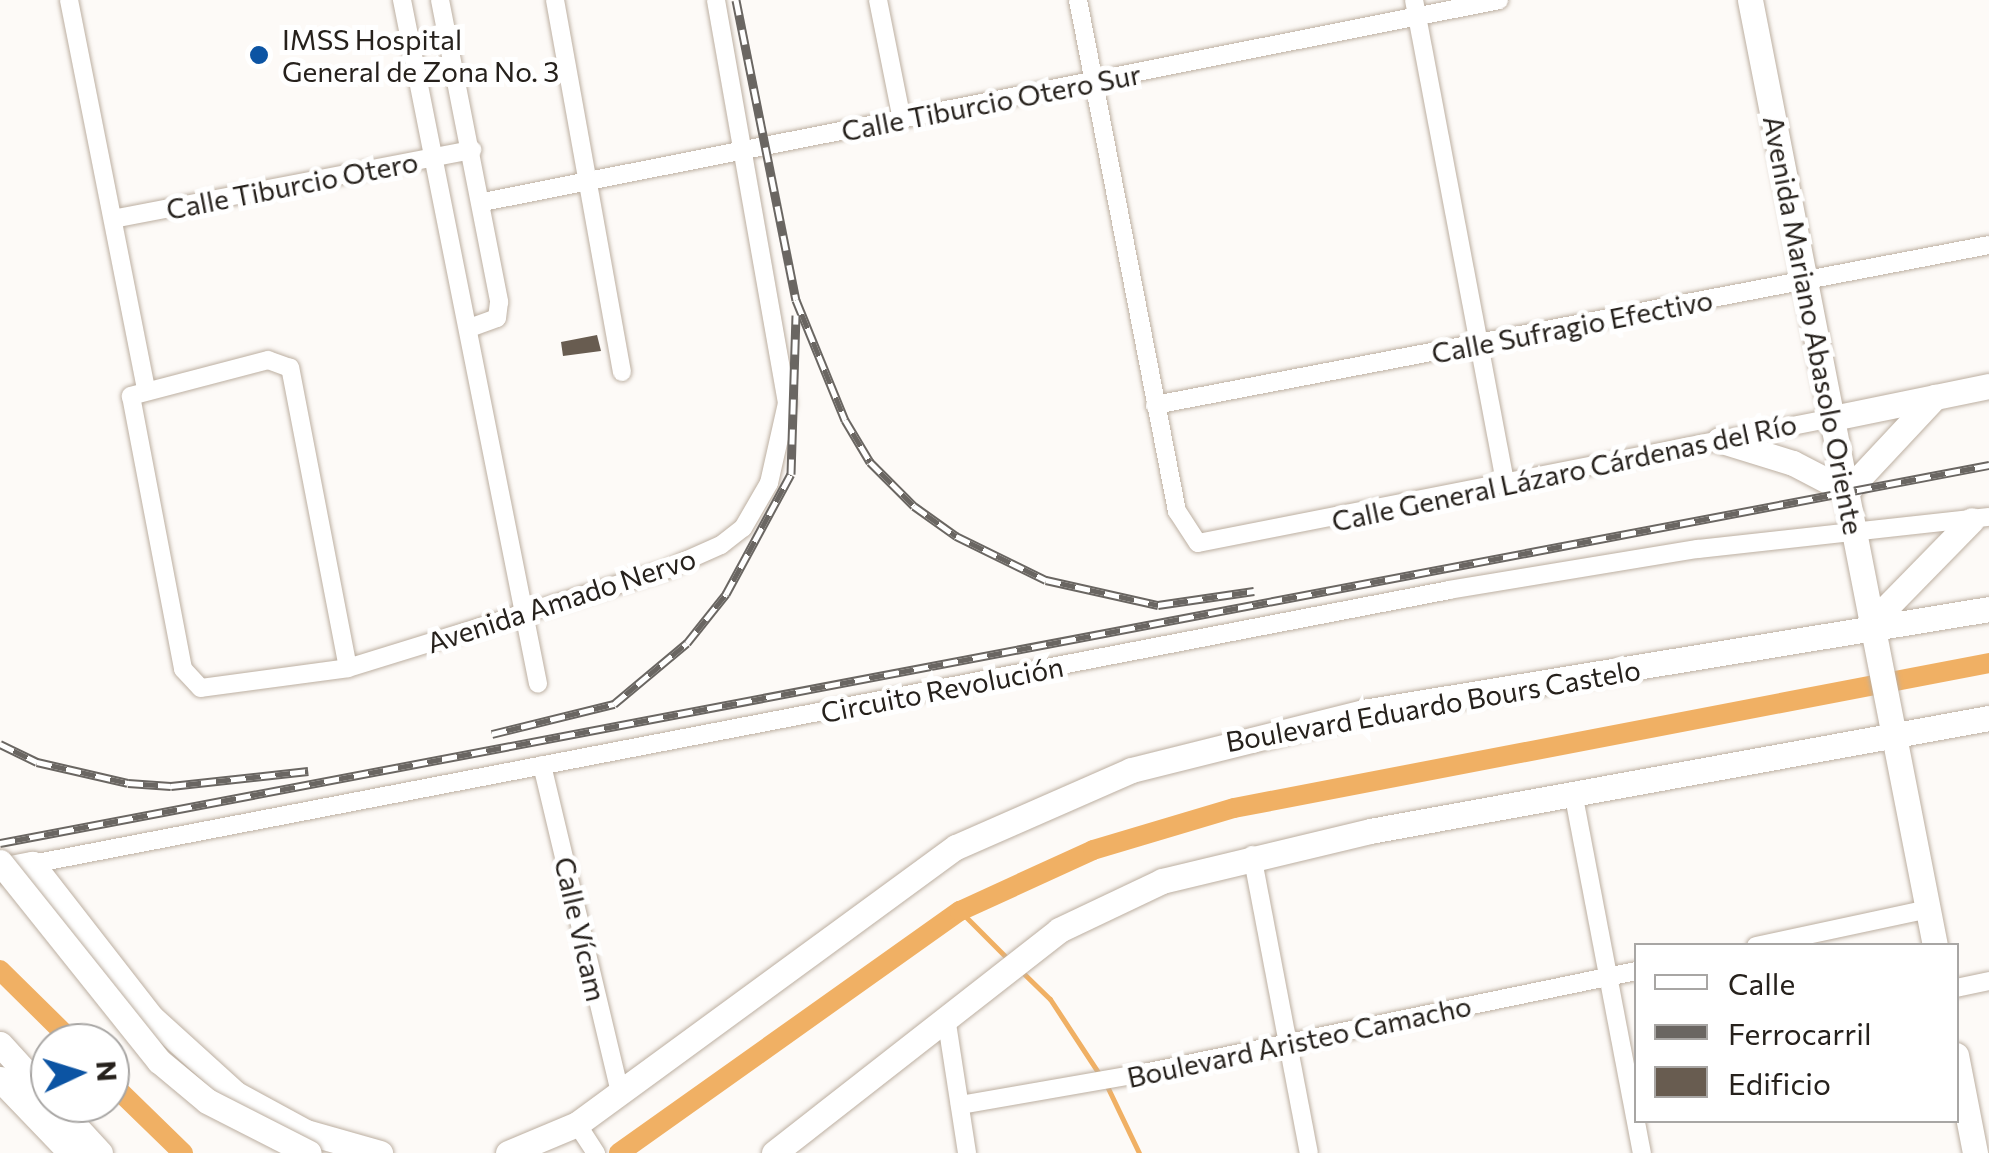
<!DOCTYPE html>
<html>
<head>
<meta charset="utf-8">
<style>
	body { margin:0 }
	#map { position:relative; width:1989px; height:1153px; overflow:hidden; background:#fdfaf7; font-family:Commissioner,sans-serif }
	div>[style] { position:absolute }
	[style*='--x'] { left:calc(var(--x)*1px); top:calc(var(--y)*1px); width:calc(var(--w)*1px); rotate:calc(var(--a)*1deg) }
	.stream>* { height:5px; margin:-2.5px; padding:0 2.5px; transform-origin:2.5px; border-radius:2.5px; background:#f0b064 }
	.canal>* { height:20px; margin:-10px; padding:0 10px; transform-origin:10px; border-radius:10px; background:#f0b064 }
	.building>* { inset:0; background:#685c50 }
	.roads { filter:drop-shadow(0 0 2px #bcafa1) drop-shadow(0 0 2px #bcafa1) }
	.street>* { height:18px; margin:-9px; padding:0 9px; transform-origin:9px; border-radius:9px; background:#fff }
	.secondary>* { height:25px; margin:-12.5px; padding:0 12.5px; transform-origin:12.5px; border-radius:12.5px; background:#fff }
	.rail>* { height:9px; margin-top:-4.5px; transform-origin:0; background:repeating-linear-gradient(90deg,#fff 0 15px,#6a6662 0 30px); box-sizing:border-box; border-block:2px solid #6a6662 }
	.bridges { filter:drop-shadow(0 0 2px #bcafa1) drop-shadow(0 0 2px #bcafa1) }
	.secondary-bridge>* { height:25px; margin:-12.5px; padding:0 12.5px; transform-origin:12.5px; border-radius:12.5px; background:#fff }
	.dots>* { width:28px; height:28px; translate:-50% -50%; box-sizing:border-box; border:5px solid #fff; border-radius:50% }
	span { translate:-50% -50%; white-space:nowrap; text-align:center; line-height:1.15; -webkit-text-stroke:10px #fff; paint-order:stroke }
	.poi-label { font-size:28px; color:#26211c }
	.left { translate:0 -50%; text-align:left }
	.street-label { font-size:28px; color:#26211c }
	.legend { position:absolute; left:1634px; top:943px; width:325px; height:180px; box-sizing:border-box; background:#fff; border:2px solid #a8a6a4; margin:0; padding:12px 18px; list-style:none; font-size:30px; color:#26211c }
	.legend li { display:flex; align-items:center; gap:20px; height:50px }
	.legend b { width:50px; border:2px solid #a8a6a4 }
	.north { position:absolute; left:30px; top:1023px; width:100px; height:100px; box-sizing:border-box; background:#fff; border:2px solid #a8a6a4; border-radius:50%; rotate:86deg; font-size:28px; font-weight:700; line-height:40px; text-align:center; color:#26211c }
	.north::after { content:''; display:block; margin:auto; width:35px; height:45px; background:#0c54a3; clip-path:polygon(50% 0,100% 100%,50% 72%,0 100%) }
</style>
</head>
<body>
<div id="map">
	<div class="stream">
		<i style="--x:960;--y:911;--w:66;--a:45"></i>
		<i style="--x:1019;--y:969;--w:43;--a:44.1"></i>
		<i style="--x:1050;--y:999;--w:91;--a:56.7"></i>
		<i style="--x:1106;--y:1084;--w:76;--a:64.4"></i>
	</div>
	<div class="canal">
		<i style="--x:0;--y:970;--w:104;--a:44.6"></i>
		<i style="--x:110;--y:1082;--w:102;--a:44.2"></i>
		<i style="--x:619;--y:1153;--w:418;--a:-35.4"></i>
		<i style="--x:960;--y:911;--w:146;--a:-24.6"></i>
		<i style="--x:1093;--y:850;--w:147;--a:-16.6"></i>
		<i style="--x:1234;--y:808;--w:769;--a:-10.87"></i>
	</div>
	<div class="building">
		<i style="clip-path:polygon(597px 335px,601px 351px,563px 356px,561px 342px)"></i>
	</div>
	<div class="roads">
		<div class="street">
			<i style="--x:69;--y:0;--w:396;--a:78.8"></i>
			<i style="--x:402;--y:0;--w:697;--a:78.75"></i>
			<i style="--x:440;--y:0;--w:308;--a:78.9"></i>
			<i style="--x:499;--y:302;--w:16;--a:97"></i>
			<i style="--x:497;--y:318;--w:30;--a:160"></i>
			<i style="--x:555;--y:0;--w:378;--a:79.8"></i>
			<i style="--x:878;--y:0;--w:122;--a:78.7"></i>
			<i style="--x:1078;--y:0;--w:521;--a:79.04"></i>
			<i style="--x:1177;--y:511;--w:38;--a:57"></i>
			<i style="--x:1198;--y:543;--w:647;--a:-11.14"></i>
			<i style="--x:1414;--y:0;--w:491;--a:79.3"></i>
			<i style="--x:483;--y:202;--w:1036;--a:-11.24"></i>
			<i style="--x:113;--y:219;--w:366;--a:-10.9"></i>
			<i style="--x:1155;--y:405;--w:849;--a:-10.86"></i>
			<i style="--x:348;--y:668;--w:306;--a:-100.9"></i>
			<i style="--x:290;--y:368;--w:23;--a:-160"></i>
			<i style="--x:268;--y:360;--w:142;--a:165.3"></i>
			<i style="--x:131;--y:396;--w:278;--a:79.2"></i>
			<i style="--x:183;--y:669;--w:26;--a:47"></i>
			<i style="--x:201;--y:688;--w:148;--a:-7.7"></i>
			<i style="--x:348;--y:668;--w:334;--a:-17.2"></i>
			<i style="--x:667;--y:569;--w:59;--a:-24"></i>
			<i style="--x:721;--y:545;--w:28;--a:-38"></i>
			<i style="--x:743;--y:528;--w:52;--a:-60"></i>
			<i style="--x:769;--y:483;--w:82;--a:-77.3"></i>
			<i style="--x:787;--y:403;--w:409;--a:-100"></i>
			<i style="--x:542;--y:765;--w:337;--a:76.6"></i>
			<i style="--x:1573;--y:792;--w:368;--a:79.2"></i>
			<i style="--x:1252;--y:855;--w:303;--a:79.2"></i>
			<i style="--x:32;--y:864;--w:1443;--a:-10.94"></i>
			<i style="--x:1449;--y:590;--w:252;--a:-9.4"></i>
			<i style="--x:1698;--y:549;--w:293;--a:-6.3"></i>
			<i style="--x:1756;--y:946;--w:176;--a:-12.1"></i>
			<i style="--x:1956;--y:988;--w:34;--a:-12"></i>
			<i style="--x:946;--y:1017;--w:138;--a:81.2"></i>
			<i style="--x:960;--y:1105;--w:187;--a:-9.9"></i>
			<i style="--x:1144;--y:1073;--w:502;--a:-11.71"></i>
			<i style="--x:577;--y:1124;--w:35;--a:57"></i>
		</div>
		<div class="secondary">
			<i style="--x:1750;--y:0;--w:964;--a:78.93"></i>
			<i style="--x:1833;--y:418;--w:159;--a:-11.6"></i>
			<i style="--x:1719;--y:440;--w:77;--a:17.3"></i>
			<i style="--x:1793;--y:463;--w:61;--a:27.4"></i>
			<i style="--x:1847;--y:491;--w:129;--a:-46.9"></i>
			<i style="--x:1873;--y:621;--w:141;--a:-45.6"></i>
			<i style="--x:0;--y:870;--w:33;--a:-11"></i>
			<i style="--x:32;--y:864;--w:194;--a:52.1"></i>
			<i style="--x:151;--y:1017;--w:115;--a:42.2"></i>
			<i style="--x:236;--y:1094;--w:80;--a:28.5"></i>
			<i style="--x:306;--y:1132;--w:77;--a:15.8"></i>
			<i style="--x:0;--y:1044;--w:74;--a:47.7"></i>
			<i style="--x:1956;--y:1055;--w:100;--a:79"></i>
			<i style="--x:0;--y:1079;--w:103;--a:46.2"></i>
			<i style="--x:54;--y:1103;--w:68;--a:47.4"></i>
			<i style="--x:508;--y:1153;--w:75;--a:-22.8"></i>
			<i style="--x:577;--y:1124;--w:469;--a:-36.2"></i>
			<i style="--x:956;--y:847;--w:191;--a:-23.7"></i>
			<i style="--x:1131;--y:770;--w:239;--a:-14"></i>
			<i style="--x:1363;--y:712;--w:634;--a:-9.34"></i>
			<i style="--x:774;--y:1153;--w:362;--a:-38"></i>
			<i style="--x:1059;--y:930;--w:114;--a:-25.4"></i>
			<i style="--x:1162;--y:881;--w:214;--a:-13.5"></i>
			<i style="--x:1370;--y:831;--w:629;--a:-10.35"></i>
		</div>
	</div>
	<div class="rail">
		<i style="--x:736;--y:0;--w:306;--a:78.7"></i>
		<i style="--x:796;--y:300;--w:130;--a:67.8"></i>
		<i style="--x:845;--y:420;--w:49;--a:59.2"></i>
		<i style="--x:870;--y:462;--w:62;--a:45"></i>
		<i style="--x:914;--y:506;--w:52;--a:35.5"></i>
		<i style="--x:956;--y:536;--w:100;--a:26.1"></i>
		<i style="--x:1046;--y:580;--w:115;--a:12.6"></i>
		<i style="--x:1158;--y:605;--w:97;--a:-8.3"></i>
		<i style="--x:492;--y:734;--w:126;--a:-13.8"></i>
		<i style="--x:614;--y:704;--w:95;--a:-39.9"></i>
		<i style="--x:687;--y:643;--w:63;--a:-51.5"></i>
		<i style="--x:726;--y:594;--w:136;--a:-61.6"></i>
		<i style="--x:791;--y:474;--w:159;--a:-88.2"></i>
		<i style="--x:0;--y:744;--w:41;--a:25.9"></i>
		<i style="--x:37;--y:762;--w:93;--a:13"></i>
		<i style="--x:128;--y:783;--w:43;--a:4"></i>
		<i style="--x:171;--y:786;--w:138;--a:-6.2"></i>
		<i style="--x:0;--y:843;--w:2025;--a:-10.76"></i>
	</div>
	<div class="bridges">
		<div class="secondary-bridge">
			<i style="--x:0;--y:862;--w:255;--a:51.4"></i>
			<i style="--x:159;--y:1061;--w:62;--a:39.8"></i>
			<i style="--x:207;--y:1101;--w:114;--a:27"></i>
		</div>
	</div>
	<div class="dots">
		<i style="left:259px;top:55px;background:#0c54a3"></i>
	</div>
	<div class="poi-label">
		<span class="left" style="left:282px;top:55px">IMSS Hospital<br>General de Zona No. 3</span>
	</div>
	<div class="street-label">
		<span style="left:991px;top:102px;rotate:-11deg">Calle Tiburcio Otero Sur</span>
		<span style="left:292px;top:185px;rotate:-11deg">Calle Tiburcio Otero</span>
		<span style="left:1814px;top:325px;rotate:79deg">Avenida Mariano Abasolo Oriente</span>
		<span style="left:1572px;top:326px;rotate:-11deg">Calle Sufragio Efectivo</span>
		<span style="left:1564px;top:472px;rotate:-12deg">Calle General Lázaro Cárdenas del Río</span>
		<span style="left:561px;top:600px;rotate:-18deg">Avenida Amado Nervo</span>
		<span style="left:942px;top:689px;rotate:-11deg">Circuito Revolución</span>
		<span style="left:1433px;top:705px;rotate:-10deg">Boulevard Eduardo Bours Castelo</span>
		<span style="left:581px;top:929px;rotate:77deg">Calle Vícam</span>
		<span style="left:1299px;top:1041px;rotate:-12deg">Boulevard Aristeo Camacho</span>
	</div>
	<ul class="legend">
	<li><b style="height:12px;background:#fff"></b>Calle</li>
	<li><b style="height:12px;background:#6a6662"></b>Ferrocarril</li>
	<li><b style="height:28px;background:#685c50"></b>Edificio</li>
	</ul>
	<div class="north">N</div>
</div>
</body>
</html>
